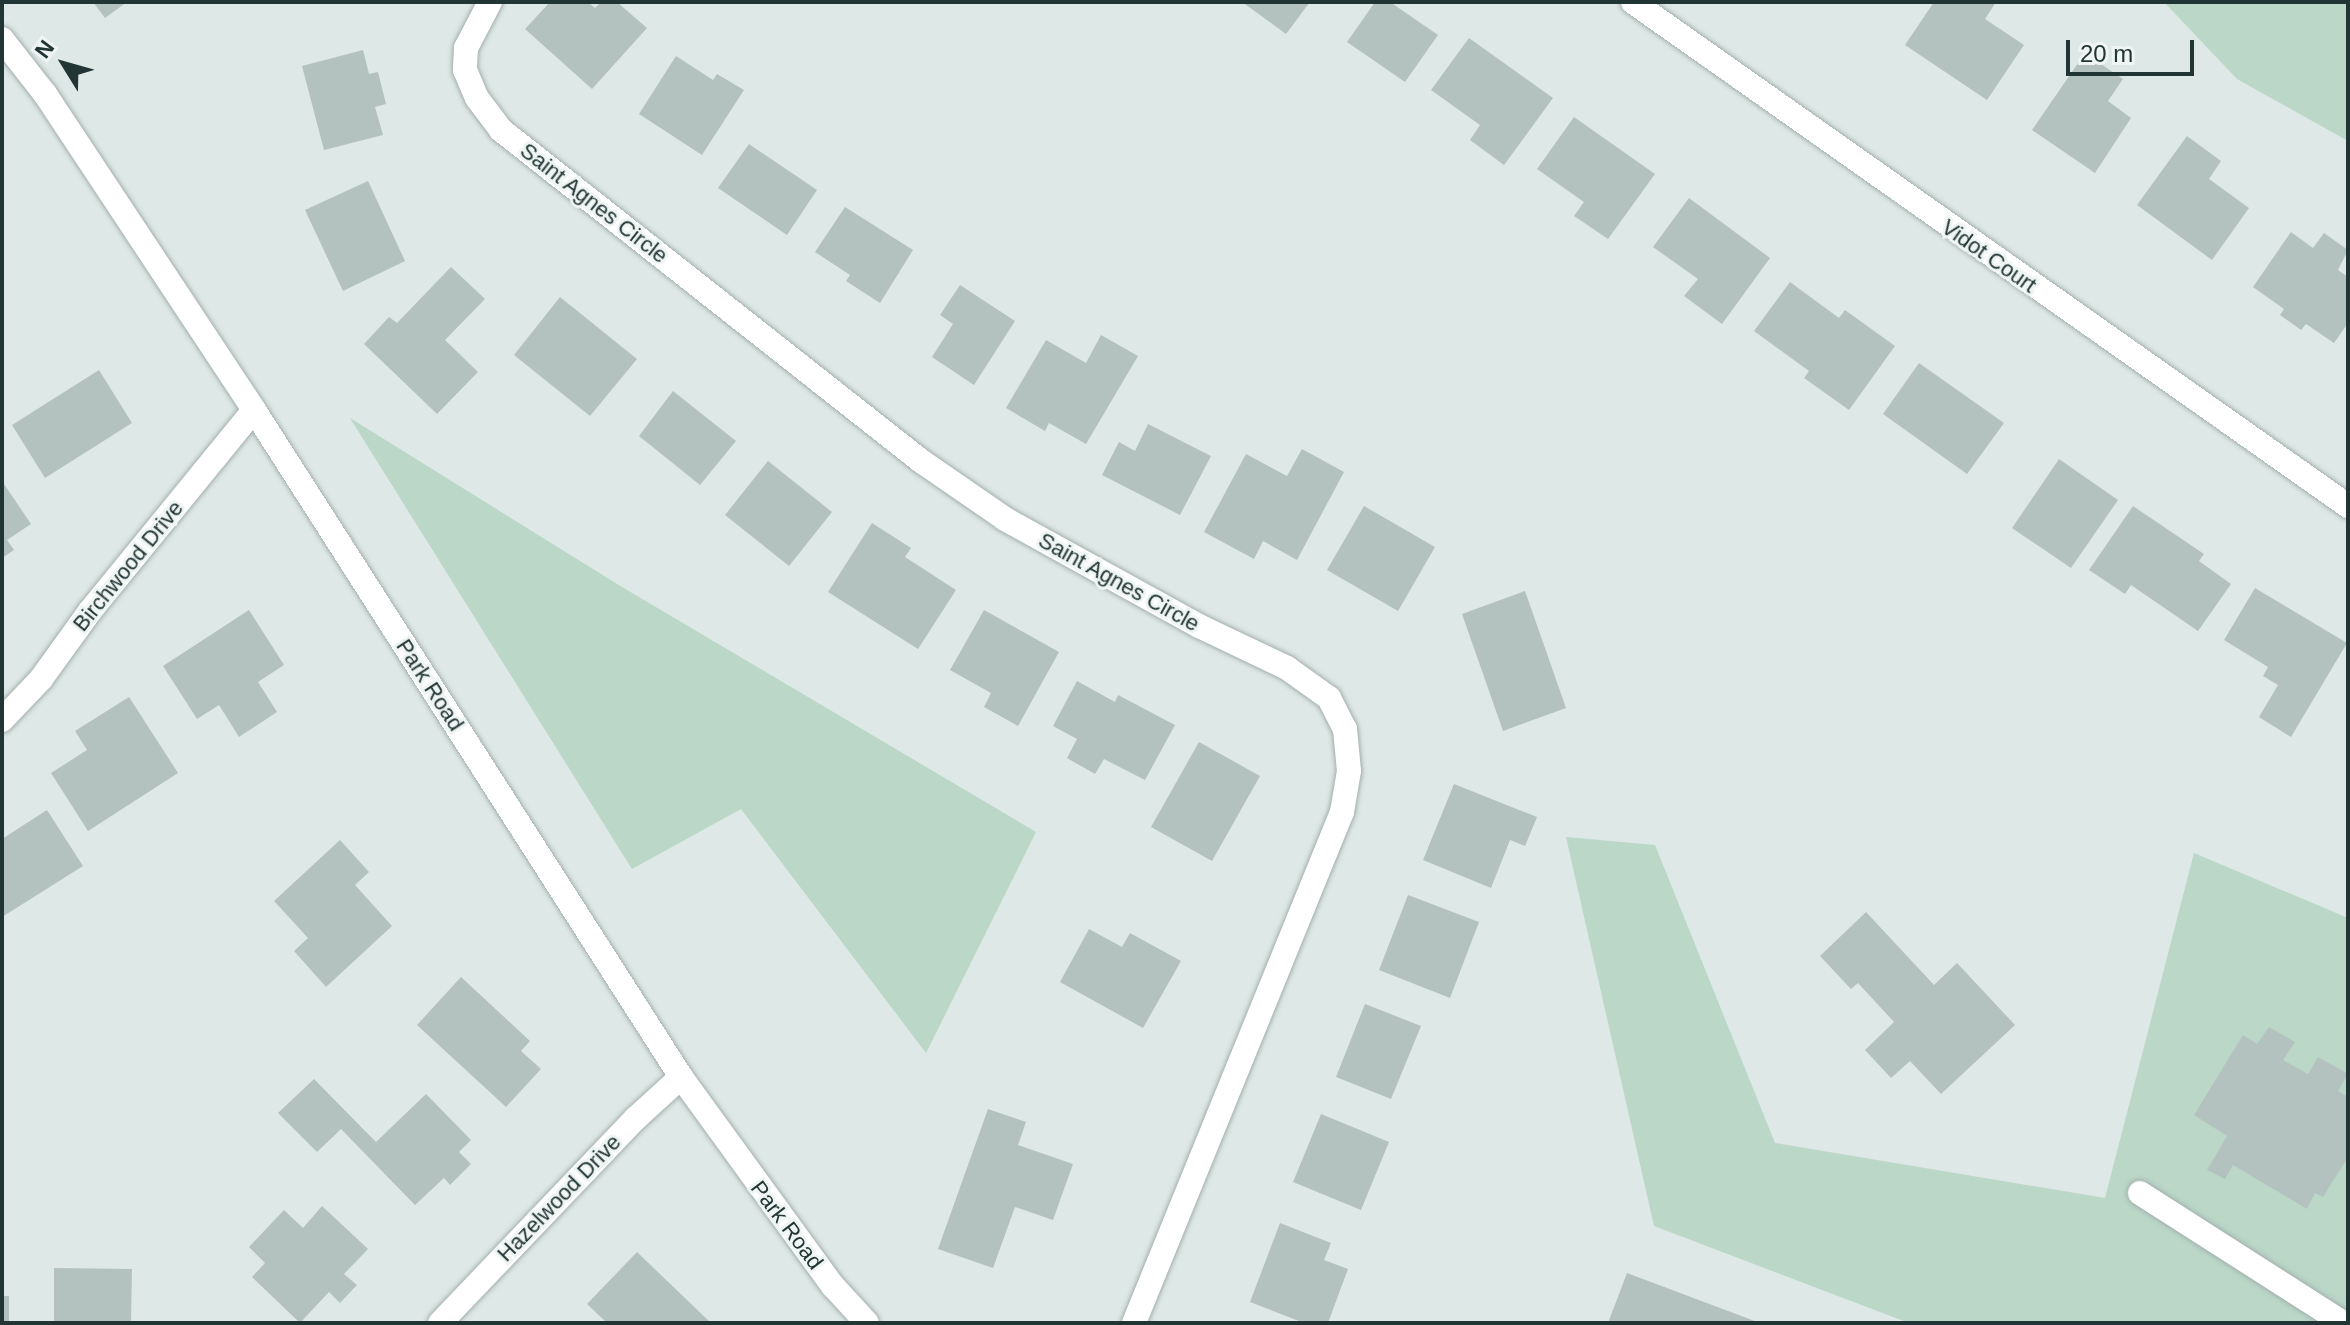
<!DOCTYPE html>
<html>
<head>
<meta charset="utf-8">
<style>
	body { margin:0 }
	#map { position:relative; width:2350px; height:1325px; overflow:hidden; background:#dee8e6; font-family:Arial,sans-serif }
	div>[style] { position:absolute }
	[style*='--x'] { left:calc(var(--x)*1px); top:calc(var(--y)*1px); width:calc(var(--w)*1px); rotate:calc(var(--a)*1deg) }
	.green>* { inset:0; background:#bad7c8 }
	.building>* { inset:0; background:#b4c2bf }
	.roads { filter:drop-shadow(0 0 2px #a2afad) drop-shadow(0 0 2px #a2afad) }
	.street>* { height:24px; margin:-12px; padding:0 12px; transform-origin:12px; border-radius:12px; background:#fff }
	.secondary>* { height:24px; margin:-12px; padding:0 12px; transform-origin:12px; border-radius:12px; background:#fff }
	span { translate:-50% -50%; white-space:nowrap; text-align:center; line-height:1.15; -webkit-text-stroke:6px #eef5f3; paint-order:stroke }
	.street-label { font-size:22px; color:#223535 }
	.frame { position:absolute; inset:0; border:4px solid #223535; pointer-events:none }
	.north { position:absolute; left:24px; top:24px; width:80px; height:80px; -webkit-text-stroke:6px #eef5f3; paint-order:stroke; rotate:307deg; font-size:22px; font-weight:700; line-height:32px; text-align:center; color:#223535 }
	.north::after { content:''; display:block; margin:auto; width:28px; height:36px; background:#223535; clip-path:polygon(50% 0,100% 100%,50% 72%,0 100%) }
	.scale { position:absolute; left:2066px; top:40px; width:128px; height:36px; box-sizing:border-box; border:4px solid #223535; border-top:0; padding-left:10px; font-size:24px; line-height:28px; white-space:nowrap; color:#223535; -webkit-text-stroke:6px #eef5f3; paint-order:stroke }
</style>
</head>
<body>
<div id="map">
	<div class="green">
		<i style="clip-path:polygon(2164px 2px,2348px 2px,2348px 141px,2237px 79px)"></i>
		<i style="clip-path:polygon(350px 418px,622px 587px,1036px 832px,926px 1053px,741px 809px,632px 869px)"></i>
		<i style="clip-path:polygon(1566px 837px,1655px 845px,1775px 1143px,2105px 1198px,2194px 853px,2348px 918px,2348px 1323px,1909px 1323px,1654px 1226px)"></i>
	</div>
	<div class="building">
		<i style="clip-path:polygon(93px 2px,127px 2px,105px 18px)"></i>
		<i style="clip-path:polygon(550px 2px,588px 2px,595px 8px,601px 2px,617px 2px,647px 28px,592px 89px,525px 29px)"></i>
		<i style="clip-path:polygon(1242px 2px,1310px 2px,1286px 34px)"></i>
		<i style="clip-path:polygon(1375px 2px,1390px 2px,1438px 35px,1405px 82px,1347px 42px)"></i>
		<i style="clip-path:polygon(1934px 2px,1996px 2px,1985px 19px,2024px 45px,1987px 100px,1905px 45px)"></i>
		<i style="clip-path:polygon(1469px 38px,1553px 98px,1504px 165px,1470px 140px,1480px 125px,1431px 90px)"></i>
		<i style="clip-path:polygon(363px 50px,369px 74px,378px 72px,386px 104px,375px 107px,383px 135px,324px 150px,302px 66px)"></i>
		<i style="clip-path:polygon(2085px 53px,2123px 79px,2108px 101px,2131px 118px,2095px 173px,2032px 130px)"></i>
		<i style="clip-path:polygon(676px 56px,713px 80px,717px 74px,744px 90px,702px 155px,639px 114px)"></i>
		<i style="clip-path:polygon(1574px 117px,1655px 174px,1608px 239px,1574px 216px,1584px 202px,1537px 169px)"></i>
		<i style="clip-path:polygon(2187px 136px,2221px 161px,2209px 179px,2249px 208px,2212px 260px,2137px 205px)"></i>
		<i style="clip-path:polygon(749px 144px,817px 190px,787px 235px,718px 188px)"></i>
		<i style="clip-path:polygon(368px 181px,405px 261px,343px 291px,305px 210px)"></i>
		<i style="clip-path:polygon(1689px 198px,1770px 258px,1722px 324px,1684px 296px,1698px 279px,1653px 247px)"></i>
		<i style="clip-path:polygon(845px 207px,913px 250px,880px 303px,846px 281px,850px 275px,815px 252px)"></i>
		<i style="clip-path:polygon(2291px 232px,2313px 248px,2324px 233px,2348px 250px,2338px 270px,2348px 277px,2348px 323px,2334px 343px,2306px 324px,2301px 330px,2280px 315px,2284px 309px,2253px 287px)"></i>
		<i style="clip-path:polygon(451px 267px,485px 299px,445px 340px,478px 372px,437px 414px,364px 344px,389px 317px,397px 323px)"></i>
		<i style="clip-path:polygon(1790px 282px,1839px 318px,1845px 310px,1895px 346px,1849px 410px,1804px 378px,1809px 371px,1754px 331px)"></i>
		<i style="clip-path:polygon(960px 285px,1015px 321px,974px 385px,932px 357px,953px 324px,940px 315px)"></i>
		<i style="clip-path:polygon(560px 297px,637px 359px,590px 416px,514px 355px)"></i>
		<i style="clip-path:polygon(1101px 335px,1138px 356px,1086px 444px,1049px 423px,1045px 431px,1006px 408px,1046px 340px,1086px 363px)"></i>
		<i style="clip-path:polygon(1919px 363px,2004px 423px,1967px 474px,1883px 414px)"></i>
		<i style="clip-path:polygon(99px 370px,132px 423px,45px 478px,12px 425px)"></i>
		<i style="clip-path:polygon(673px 391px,736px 441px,700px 485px,639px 436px)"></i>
		<i style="clip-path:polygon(1148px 424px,1211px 456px,1180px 515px,1102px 475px,1119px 442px,1135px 451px)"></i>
		<i style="clip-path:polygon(1302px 449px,1344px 472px,1297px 560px,1263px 541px,1254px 559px,1204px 532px,1246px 454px,1287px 476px)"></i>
		<i style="clip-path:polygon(2059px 459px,2118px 500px,2071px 568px,2012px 528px)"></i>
		<i style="clip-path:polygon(768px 461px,832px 512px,789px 566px,725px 515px)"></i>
		<i style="clip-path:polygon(2px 481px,31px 524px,7px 540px,14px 550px,2px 558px)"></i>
		<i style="clip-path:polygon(1364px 506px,1435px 547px,1398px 611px,1327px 570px)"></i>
		<i style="clip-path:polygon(2133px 506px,2204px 554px,2199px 561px,2231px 584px,2198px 631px,2131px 585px,2125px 594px,2089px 570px)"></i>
		<i style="clip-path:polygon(872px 523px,911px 548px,905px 557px,956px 590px,918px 649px,828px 592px)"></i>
		<i style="clip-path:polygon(2255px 588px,2347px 643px,2291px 737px,2259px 717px,2278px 685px,2263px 676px,2268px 667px,2224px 640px)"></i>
		<i style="clip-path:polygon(1525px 591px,1566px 708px,1503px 731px,1462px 614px)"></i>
		<i style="clip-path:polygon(249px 610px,284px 665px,258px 682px,277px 712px,239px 737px,219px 705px,197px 719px,163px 666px)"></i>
		<i style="clip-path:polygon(984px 610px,1059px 652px,1018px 726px,984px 707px,991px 693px,950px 670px)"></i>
		<i style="clip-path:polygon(1077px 681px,1115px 702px,1118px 695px,1175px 725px,1145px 780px,1104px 759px,1095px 774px,1067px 758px,1077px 739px,1053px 726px)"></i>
		<i style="clip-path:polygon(129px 697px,178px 773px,88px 831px,51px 773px,87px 750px,75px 731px)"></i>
		<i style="clip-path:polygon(1199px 742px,1260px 776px,1212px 861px,1151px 827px)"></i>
		<i style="clip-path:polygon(1454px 784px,1537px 817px,1525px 846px,1510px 840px,1491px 888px,1423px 860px)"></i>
		<i style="clip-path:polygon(47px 810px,83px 866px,2px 917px,2px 839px)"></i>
		<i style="clip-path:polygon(340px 840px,369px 872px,355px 885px,392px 926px,326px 987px,294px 951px,308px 938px,274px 901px)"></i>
		<i style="clip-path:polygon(1408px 895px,1479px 922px,1450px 998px,1379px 970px)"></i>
		<i style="clip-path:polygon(1866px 912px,1934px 985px,1957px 963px,2015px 1025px,1941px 1094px,1910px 1061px,1891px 1078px,1865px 1050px,1894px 1022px,1858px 983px,1851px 989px,1820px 956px)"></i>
		<i style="clip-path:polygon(1089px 929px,1122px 947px,1130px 933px,1181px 961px,1143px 1028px,1060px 982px)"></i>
		<i style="clip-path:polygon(461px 977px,530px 1041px,521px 1051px,541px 1069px,506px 1107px,417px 1025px)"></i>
		<i style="clip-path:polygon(1365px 1004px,1421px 1026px,1391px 1099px,1336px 1077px)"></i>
		<i style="clip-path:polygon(2269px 1027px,2295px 1042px,2283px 1060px,2308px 1074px,2318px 1057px,2348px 1074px,2338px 1091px,2348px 1097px,2348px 1157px,2323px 1197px,2315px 1193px,2307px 1209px,2233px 1165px,2225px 1179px,2207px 1170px,2227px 1136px,2194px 1115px,2243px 1035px,2257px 1044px)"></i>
		<i style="clip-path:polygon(314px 1079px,376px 1142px,426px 1094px,471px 1140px,459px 1152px,471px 1164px,450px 1185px,444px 1178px,415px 1205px,341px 1129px,317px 1152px,278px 1113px)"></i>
		<i style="clip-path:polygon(988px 1109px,1026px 1122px,1018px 1145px,1073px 1164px,1053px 1220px,1015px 1207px,993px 1268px,938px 1249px)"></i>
		<i style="clip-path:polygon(1321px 1114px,1389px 1142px,1361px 1210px,1293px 1182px)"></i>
		<i style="clip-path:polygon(322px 1206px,368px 1249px,344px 1274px,357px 1285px,340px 1303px,329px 1292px,300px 1323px,252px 1277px,265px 1263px,249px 1247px,284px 1210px,303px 1228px)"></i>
		<i style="clip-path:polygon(1280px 1223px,1331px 1243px,1324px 1260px,1348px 1269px,1328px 1323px,1304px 1323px,1250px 1302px)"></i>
		<i style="clip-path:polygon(637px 1252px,711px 1323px,607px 1323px,587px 1304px)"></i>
		<i style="clip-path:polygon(54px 1268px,132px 1269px,131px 1323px,54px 1323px)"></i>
		<i style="clip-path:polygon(1627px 1273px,1760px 1323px,1608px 1323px)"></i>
		<i style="clip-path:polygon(2px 1296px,9px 1296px,9px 1323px,2px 1323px)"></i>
	</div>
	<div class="roads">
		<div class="street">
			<i style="--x:490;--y:2;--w:52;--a:117.6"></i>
			<i style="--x:466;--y:48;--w:22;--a:93"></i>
			<i style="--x:465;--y:70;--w:30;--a:67"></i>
			<i style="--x:477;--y:98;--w:40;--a:53"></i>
			<i style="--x:501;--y:130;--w:535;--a:38.24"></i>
			<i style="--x:921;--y:461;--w:102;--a:34.6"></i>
			<i style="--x:1005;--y:519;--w:222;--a:28.9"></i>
			<i style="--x:1199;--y:626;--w:98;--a:25.5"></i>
			<i style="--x:1287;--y:668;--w:52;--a:35.5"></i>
			<i style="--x:1329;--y:698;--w:35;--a:63"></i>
			<i style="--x:1345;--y:729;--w:42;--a:84.6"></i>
			<i style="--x:1349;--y:771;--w:42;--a:99.7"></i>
			<i style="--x:1342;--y:812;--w:552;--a:112.15"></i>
			<i style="--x:1633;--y:2;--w:875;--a:35.18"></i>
			<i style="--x:2;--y:720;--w:57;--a:-46.4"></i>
			<i style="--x:41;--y:679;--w:84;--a:-54.2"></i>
			<i style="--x:90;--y:611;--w:259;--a:-50.8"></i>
			<i style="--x:2140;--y:1193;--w:241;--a:32.6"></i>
			<i style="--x:440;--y:1323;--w:284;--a:-46.3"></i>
			<i style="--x:636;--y:1118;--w:61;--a:-42.3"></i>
		</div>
		<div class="secondary">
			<i style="--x:2;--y:39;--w:70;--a:52"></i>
			<i style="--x:45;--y:94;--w:379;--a:56.5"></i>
			<i style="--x:254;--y:410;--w:792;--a:57.37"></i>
			<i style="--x:681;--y:1077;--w:258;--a:54"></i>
			<i style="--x:833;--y:1286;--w:50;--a:47.4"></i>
		</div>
	</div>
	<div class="street-label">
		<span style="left:594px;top:203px;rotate:38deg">Saint Agnes Circle</span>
		<span style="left:1989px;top:256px;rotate:35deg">Vidot Court</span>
		<span style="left:128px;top:566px;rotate:-51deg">Birchwood Drive</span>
		<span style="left:1119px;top:582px;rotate:29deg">Saint Agnes Circle</span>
		<span style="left:430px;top:685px;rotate:57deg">Park Road</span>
		<span style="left:559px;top:1198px;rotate:-46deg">Hazelwood Drive</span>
		<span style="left:787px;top:1225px;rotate:53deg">Park Road</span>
	</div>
	<div class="frame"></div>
	<div class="north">N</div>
	<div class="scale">20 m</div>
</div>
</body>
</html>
